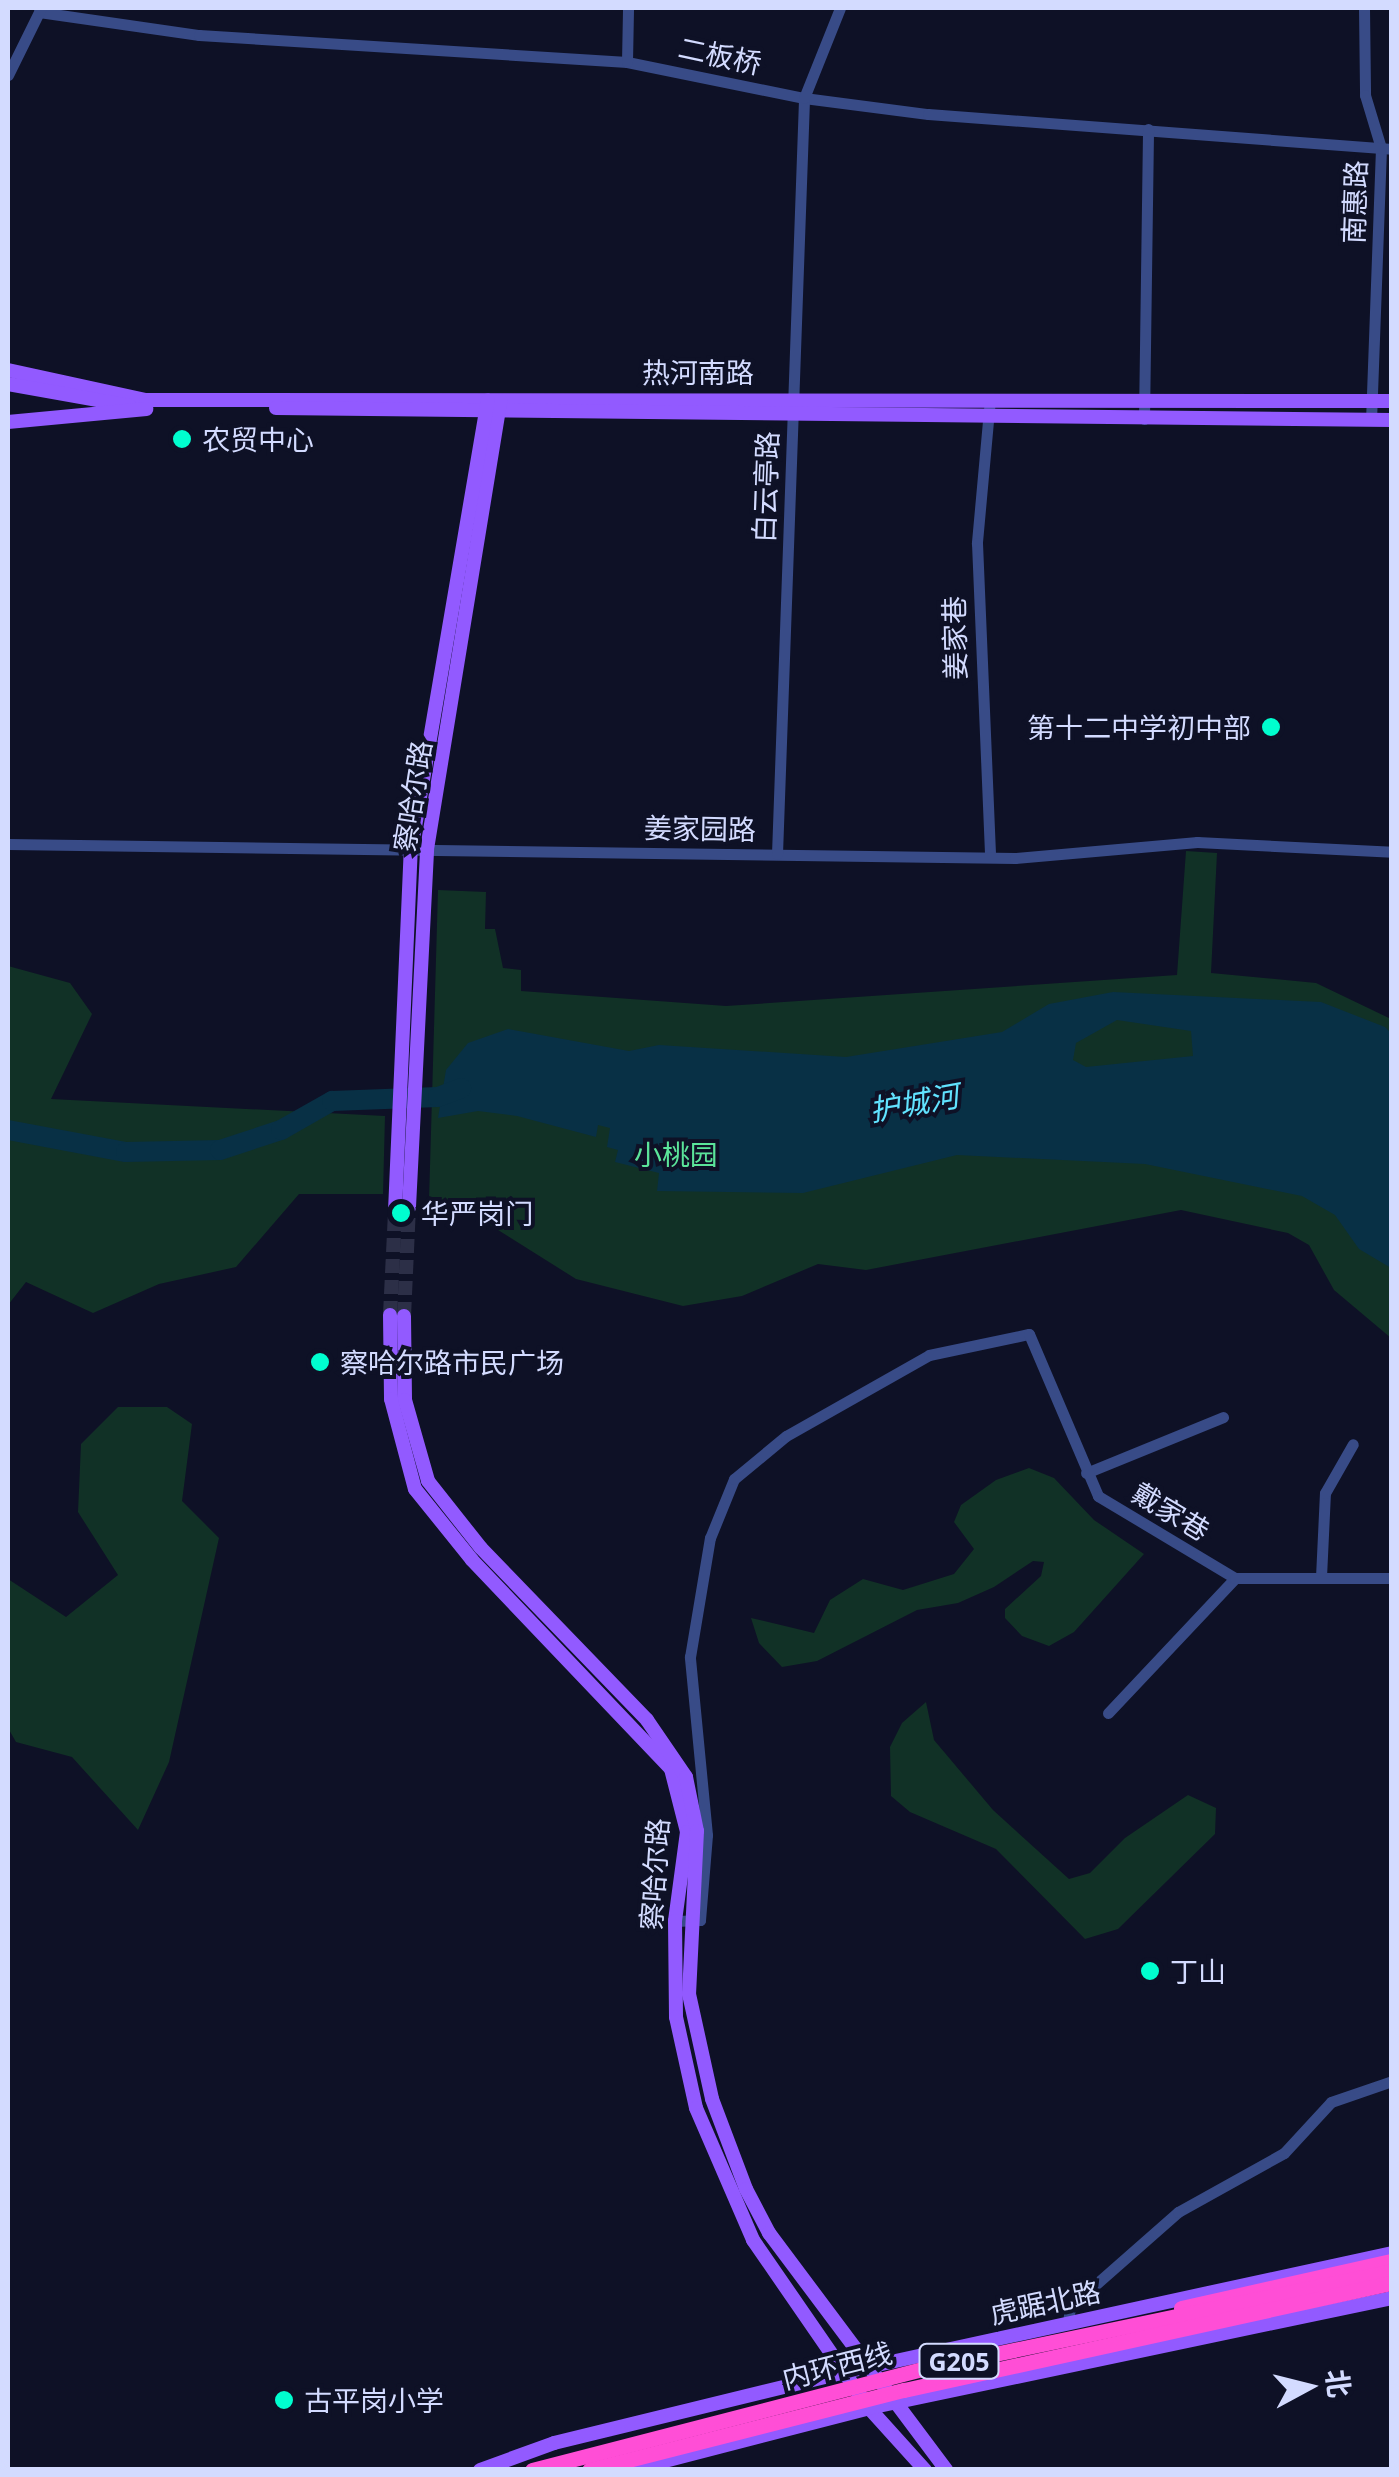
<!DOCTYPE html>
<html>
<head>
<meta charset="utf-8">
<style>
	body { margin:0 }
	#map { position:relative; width:1399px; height:2477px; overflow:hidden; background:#0e1126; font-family:"Noto Sans","Noto Sans SC",sans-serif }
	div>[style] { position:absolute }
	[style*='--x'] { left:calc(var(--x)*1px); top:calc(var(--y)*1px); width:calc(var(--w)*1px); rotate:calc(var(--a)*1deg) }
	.green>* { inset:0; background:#113126 }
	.water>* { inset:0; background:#083045 }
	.river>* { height:20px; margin:-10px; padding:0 10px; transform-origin:10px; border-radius:10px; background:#083045 }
	.major-tunnel>* { height:14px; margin-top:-7px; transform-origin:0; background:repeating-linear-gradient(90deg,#2c2f47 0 14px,transparent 0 21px) }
	.minor>* { height:11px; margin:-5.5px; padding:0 5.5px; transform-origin:5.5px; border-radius:5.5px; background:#384b87 }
	.major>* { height:14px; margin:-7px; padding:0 7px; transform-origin:7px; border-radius:7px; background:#925aff }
	.highway>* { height:15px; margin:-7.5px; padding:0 7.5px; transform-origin:7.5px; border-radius:7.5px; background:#ff4ed6 }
	.highway-bridge>* { height:15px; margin:-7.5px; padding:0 7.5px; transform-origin:7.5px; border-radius:7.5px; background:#ff4ed6 }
	.dots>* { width:28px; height:28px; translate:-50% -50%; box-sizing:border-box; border:5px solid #0e1126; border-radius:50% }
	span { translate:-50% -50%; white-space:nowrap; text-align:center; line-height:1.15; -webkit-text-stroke:8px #0e1126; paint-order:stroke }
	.shield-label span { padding:2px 8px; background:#0e1126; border:2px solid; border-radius:8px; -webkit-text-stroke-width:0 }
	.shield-label { font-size:25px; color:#d3dbff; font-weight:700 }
	.street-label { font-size:28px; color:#d3dbff }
	.poi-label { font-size:28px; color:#d3dbff }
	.left { translate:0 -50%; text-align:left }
	.right { translate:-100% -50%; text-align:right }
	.park-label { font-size:28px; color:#5be49a }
	.water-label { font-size:30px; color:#61e3ff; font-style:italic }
	.frame { position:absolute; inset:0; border:10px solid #d3dbff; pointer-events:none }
	.north { position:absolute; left:1259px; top:2337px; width:100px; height:100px; -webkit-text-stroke:8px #0e1126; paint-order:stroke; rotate:83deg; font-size:28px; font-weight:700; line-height:40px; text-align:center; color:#d3dbff }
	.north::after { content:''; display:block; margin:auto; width:35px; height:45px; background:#d3dbff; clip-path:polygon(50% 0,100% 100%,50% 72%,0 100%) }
</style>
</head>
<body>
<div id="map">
	<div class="green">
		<i style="clip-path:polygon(1186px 851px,1217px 853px,1211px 973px,1316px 983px,1391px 1019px,1391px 1338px,1334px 1290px,1309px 1245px,1288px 1233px,1181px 1210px,866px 1270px,818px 1264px,742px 1296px,683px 1306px,576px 1279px,452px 1201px,429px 1201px,438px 890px,486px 892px,485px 929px,495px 929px,503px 968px,521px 970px,521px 991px,726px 1006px,1177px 975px)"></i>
		<i style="clip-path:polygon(8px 966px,70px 983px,92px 1014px,51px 1099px,385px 1116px,383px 1194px,299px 1194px,236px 1267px,159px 1284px,93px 1313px,26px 1282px,8px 1305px)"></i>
		<i style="clip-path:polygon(118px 1407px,167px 1407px,192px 1424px,182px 1501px,219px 1538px,169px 1762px,138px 1830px,72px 1757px,16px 1742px,8px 1728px,8px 1579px,66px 1617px,118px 1575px,78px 1512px,81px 1444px)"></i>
		<i style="clip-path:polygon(1029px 1468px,1054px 1478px,1094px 1520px,1144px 1554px,1074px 1632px,1049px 1646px,1022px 1636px,1005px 1618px,1005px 1609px,1041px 1576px,1044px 1562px,1033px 1561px,994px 1587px,958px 1603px,917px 1610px,817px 1661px,782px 1667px,759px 1643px,751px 1618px,814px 1633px,830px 1600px,863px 1579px,903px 1590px,954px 1574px,974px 1549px,954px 1522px,961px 1505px,996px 1480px)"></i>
		<i style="clip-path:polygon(926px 1702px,934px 1740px,993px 1810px,1069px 1879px,1090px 1873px,1125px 1838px,1188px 1795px,1216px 1808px,1215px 1834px,1118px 1929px,1085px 1939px,996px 1849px,910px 1812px,891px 1796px,890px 1747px,902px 1723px)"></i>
	</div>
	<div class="water">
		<i style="clip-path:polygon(evenodd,1113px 992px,1321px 1002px,1385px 1027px,1392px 1034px,1391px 1268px,1359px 1249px,1335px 1215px,1302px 1196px,1145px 1164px,957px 1155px,803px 1193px,657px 1191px,659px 1173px,615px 1162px,618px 1150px,607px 1147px,610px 1128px,598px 1125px,596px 1137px,517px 1116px,478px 1111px,438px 1118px,446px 1070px,468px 1043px,508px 1029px,629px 1051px,659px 1045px,846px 1057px,1002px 1032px,1049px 1004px,1113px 992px,1117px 1020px,1191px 1031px,1193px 1056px,1086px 1067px,1073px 1060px,1076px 1043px,1117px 1020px)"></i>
	</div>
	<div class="river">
		<i style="--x:8;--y:1130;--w:120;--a:10.6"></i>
		<i style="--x:126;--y:1152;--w:94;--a:-1.2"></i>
		<i style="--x:220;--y:1150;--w:64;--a:-18.2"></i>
		<i style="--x:281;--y:1130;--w:59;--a:-29.6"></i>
		<i style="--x:332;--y:1101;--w:106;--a:-2.2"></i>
		<i style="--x:438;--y:1097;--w:25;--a:-21"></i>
	</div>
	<div class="major-tunnel">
		<i style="--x:390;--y:1315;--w:104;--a:-87.2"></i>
		<i style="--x:404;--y:1316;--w:109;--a:-87.4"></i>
	</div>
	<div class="minor">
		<i style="--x:1364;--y:8;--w:87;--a:89.3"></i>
		<i style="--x:1365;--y:95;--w:55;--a:73.2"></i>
		<i style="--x:1381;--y:148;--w:272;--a:92.1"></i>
		<i style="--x:39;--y:12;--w:162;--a:8.2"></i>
		<i style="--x:199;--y:35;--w:429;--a:3.6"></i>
		<i style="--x:627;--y:62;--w:181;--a:11.5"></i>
		<i style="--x:804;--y:98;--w:125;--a:7.4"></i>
		<i style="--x:928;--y:114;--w:465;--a:4.3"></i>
		<i style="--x:627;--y:62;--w:54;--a:-88.9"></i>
		<i style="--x:8;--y:75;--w:75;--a:-63.8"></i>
		<i style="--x:990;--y:399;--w:145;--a:95.2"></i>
		<i style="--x:977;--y:543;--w:314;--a:87.6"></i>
		<i style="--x:1144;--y:419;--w:290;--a:-89.2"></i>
		<i style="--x:8;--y:844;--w:1007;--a:0.8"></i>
		<i style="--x:1015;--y:858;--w:183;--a:-5"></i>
		<i style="--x:1197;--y:842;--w:195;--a:2.9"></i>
		<i style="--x:777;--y:854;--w:756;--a:-87.95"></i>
		<i style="--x:804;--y:98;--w:97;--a:-68.2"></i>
		<i style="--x:1086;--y:1473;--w:148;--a:-22.2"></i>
		<i style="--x:1321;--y:1577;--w:84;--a:-87.3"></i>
		<i style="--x:1325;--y:1493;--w:56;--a:-60.3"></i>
		<i style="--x:1108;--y:1713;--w:185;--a:-46.7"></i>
		<i style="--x:675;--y:1921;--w:25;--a:-2"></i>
		<i style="--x:700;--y:1920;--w:85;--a:-85.3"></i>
		<i style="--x:707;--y:1835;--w:179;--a:-95.5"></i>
		<i style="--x:690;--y:1657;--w:121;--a:-80.5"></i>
		<i style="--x:710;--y:1538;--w:64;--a:-67.9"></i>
		<i style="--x:734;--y:1479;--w:67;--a:-39.6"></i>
		<i style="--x:786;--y:1436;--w:164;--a:-29.5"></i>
		<i style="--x:929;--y:1355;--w:102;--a:-11.9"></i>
		<i style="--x:1029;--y:1334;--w:176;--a:66.9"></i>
		<i style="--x:1098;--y:1496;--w:160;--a:30.9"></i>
		<i style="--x:1235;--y:1578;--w:157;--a:0"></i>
		<i style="--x:1068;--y:2323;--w:16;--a:-83"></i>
		<i style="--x:1070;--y:2307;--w:144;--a:-41.3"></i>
		<i style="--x:1178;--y:2212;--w:121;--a:-29.1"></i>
		<i style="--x:1284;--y:2153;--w:69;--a:-47.3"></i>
		<i style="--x:1331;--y:2102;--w:65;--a:-19"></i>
	</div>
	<div class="major">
		<i style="--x:8;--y:370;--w:141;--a:12.3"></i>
		<i style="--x:146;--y:400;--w:1246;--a:0.05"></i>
		<i style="--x:8;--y:384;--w:124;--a:10.2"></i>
		<i style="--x:276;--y:408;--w:1116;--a:0.62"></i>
		<i style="--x:8;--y:422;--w:139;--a:-5.4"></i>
		<i style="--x:409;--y:1207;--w:358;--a:-87.1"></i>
		<i style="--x:427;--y:849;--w:454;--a:-80.7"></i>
		<i style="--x:395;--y:1211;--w:361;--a:-87.5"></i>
		<i style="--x:411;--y:850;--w:456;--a:-80.3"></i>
		<i style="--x:390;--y:1315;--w:84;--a:89.3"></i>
		<i style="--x:391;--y:1399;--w:93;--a:75.1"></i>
		<i style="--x:415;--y:1489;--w:91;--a:51.2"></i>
		<i style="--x:472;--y:1560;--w:289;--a:46.4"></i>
		<i style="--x:671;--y:1769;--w:65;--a:75.7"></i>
		<i style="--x:687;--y:1832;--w:90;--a:97.7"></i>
		<i style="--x:675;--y:1921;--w:96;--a:89.4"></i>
		<i style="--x:676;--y:2017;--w:93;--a:77.6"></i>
		<i style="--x:696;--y:2108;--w:144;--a:66.6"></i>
		<i style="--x:753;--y:2240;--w:204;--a:55.4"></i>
		<i style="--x:869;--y:2408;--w:84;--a:47.9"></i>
		<i style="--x:404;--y:1316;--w:84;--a:89.3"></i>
		<i style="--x:405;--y:1400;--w:84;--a:74.1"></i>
		<i style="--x:428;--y:1481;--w:85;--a:51.7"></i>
		<i style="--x:481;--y:1548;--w:239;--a:46"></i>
		<i style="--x:647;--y:1720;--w:69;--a:55.6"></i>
		<i style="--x:686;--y:1777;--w:55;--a:78.5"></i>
		<i style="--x:697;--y:1831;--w:163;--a:92.8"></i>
		<i style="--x:689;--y:1994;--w:107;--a:77.6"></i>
		<i style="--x:712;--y:2099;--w:96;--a:69.3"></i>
		<i style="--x:746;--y:2189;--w:50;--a:62.4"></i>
		<i style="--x:769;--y:2233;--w:296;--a:53.2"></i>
		<i style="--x:480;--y:2470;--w:79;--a:-20"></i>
		<i style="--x:554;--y:2443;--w:300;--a:-13.7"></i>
		<i style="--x:845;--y:2372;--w:560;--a:-12.27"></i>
		<i style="--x:630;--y:2470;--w:247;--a:-14.5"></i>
		<i style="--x:869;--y:2408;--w:534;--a:-11.88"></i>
	</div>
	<div class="highway">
		<i style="--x:1181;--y:2308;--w:216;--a:-12.6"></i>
	</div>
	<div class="highway-bridge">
		<i style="--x:532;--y:2470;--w:404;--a:-14.5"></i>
		<i style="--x:923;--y:2369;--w:479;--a:-11.8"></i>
		<i style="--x:589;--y:2470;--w:325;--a:-14.3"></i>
		<i style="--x:904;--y:2390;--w:500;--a:-12.4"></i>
	</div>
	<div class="dots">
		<i style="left:182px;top:439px;background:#00fecf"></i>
		<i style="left:1271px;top:727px;background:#00fecf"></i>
		<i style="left:401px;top:1213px;background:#00fecf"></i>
		<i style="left:320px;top:1362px;background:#00fecf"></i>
		<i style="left:1150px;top:1971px;background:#00fecf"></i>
		<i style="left:284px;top:2400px;background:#00fecf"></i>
	</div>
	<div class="shield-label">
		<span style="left:959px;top:2361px">G205</span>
	</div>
	<div class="street-label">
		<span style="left:720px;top:55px;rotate:12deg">二板桥</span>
		<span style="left:1354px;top:202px;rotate:-88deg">南惠路</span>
		<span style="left:698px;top:372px">热河南路</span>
		<span style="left:765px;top:487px;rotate:-88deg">白云亭路</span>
		<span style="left:954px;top:638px;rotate:-91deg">姜家巷</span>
		<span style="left:412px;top:796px;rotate:-81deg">察哈尔路</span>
		<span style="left:700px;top:828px;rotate:1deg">姜家园路</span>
		<span style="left:1171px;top:1511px;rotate:31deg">戴家巷</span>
		<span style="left:654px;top:1874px;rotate:-86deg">察哈尔路</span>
		<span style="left:1045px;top:2302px;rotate:-12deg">虎踞北路</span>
		<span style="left:837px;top:2365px;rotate:-14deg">内环西线</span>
	</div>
	<div class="poi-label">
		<span class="left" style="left:202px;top:439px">农贸中心</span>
		<span class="right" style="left:1251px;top:727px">第十二中学初中部</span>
		<span class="left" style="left:421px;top:1213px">华严岗门</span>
		<span class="left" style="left:340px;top:1362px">察哈尔路市民广场</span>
		<span class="left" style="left:1170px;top:1971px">丁山</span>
		<span class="left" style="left:304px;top:2400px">古平岗小学</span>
	</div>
	<div class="park-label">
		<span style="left:676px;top:1154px">小桃园</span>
	</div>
	<div class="water-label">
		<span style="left:914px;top:1103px;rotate:-10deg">护城河</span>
	</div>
	<div class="frame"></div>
	<div class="north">北</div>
</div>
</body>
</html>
